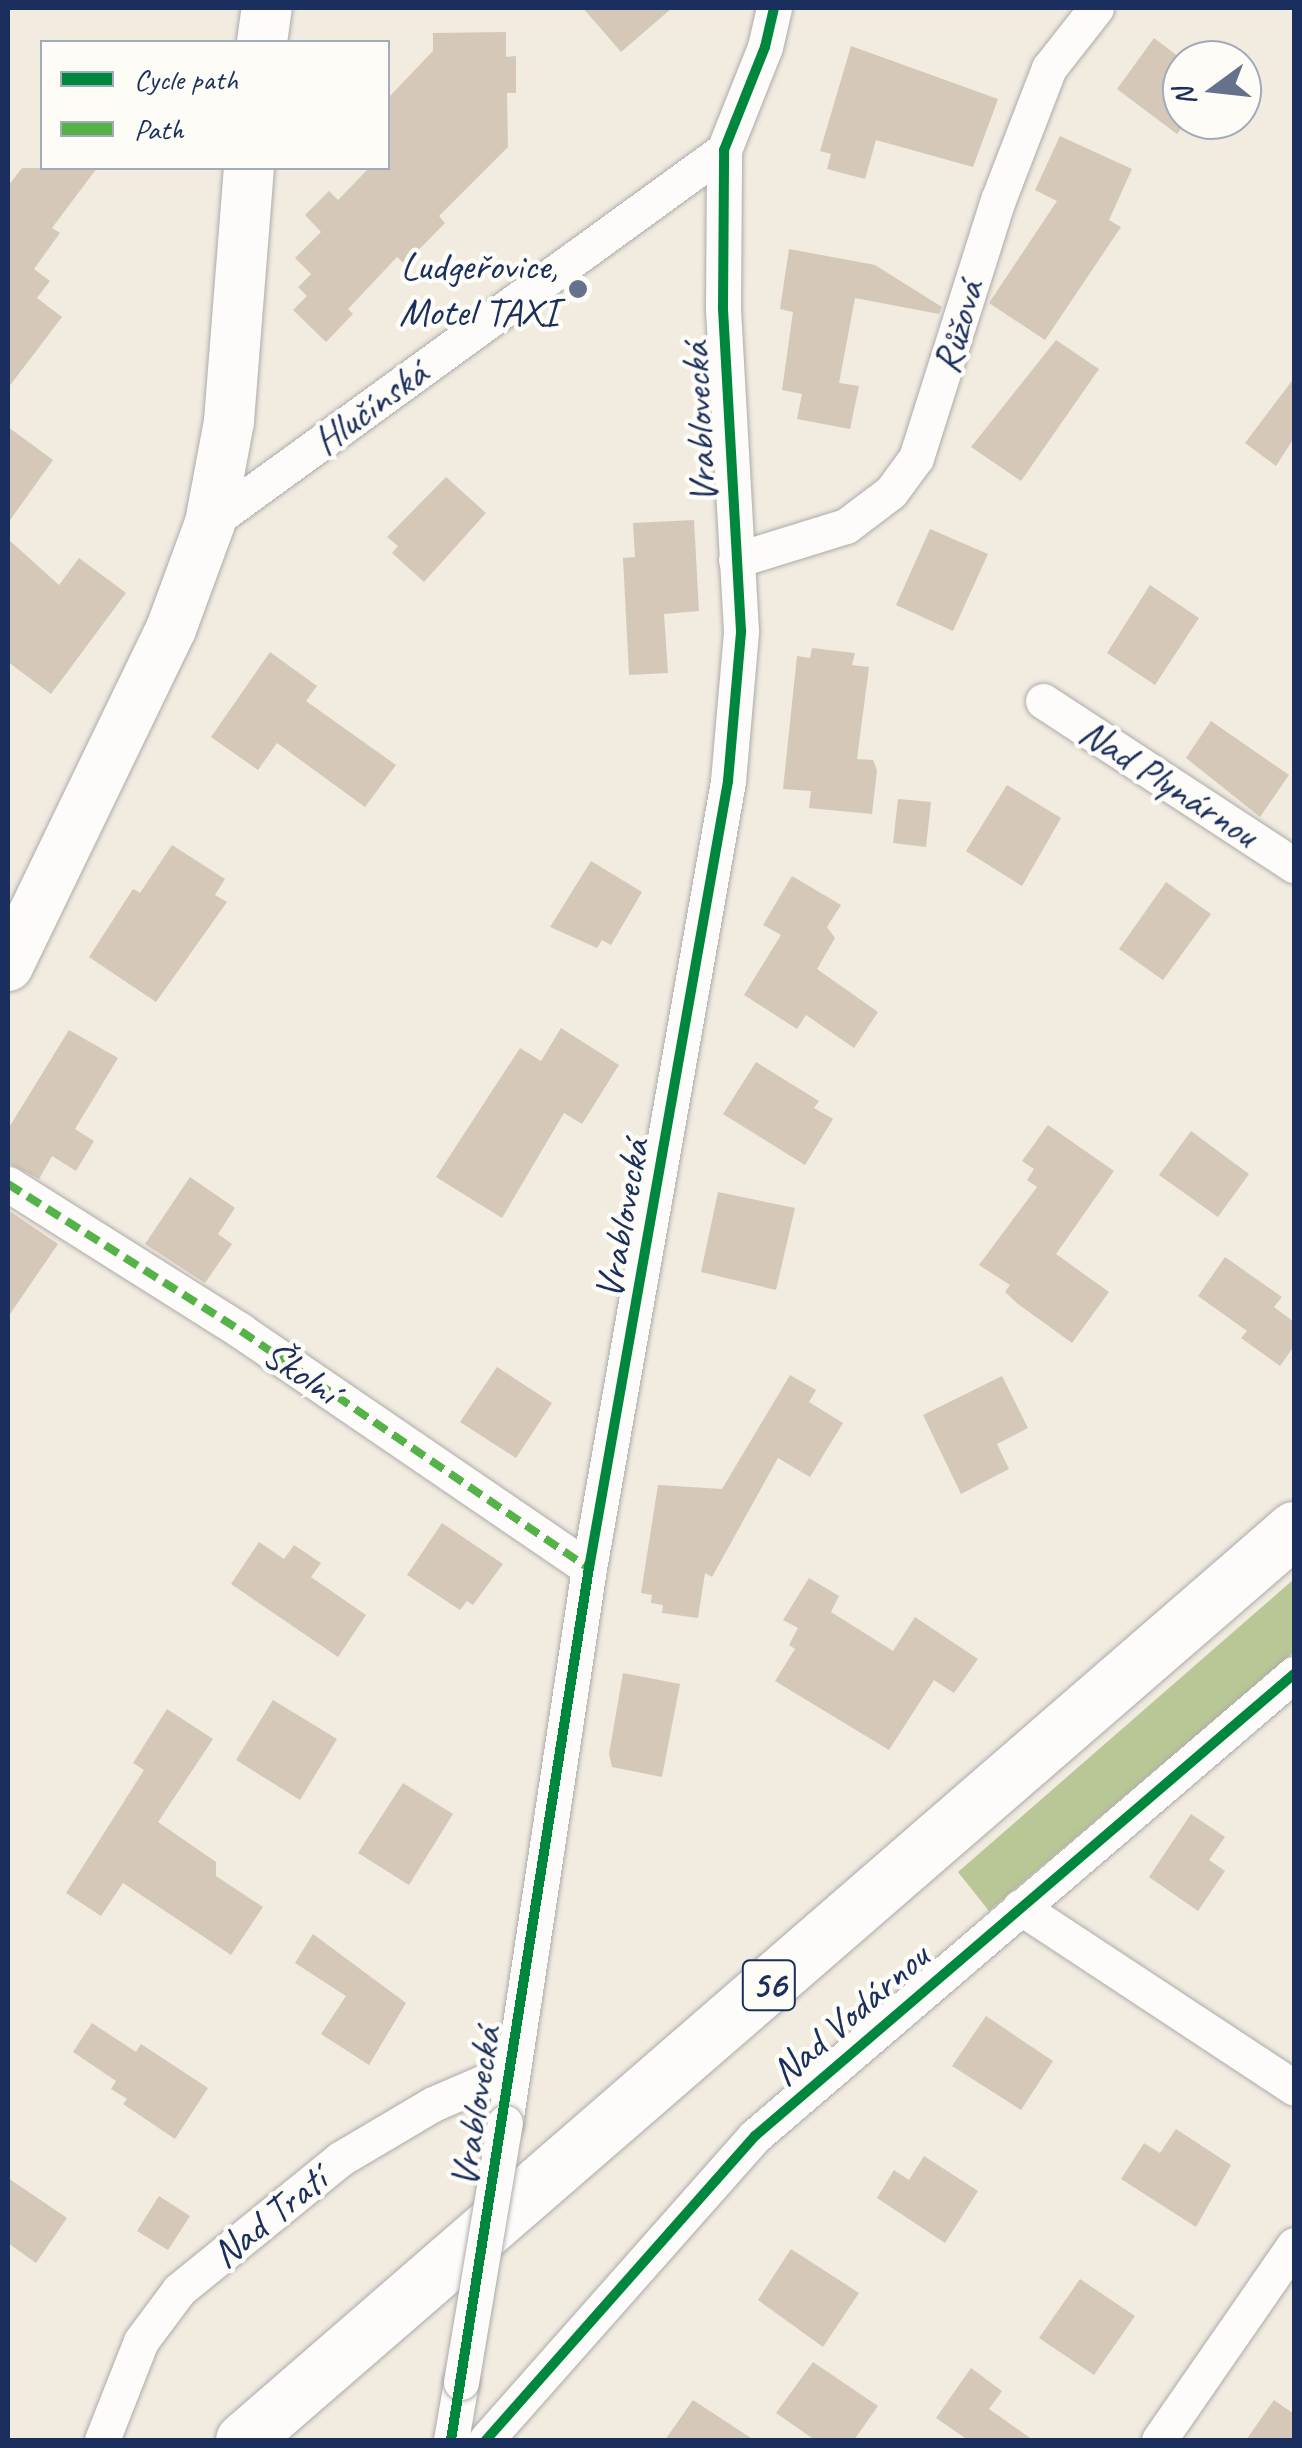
<!DOCTYPE html>
<html>
<head>
<meta charset="utf-8">
<style>
	body { margin:0 }
	#map { position:relative; width:1302px; height:2448px; overflow:hidden; background:#f1ebe0; font-family:Caveat,sans-serif }
	div>[style] { position:absolute }
	[style*='--x'] { left:calc(var(--x)*1px); top:calc(var(--y)*1px); width:calc(var(--w)*1px); rotate:calc(var(--a)*1deg) }
	.forest>* { inset:0; background:#b9c797 }
	.building>* { inset:0; background:#d5c8b9 }
	.roads { filter:drop-shadow(0 0 2px #acabaa) drop-shadow(0 0 2px #acabaa) }
	.street>* { height:35px; margin:-17.5px; padding:0 17.5px; transform-origin:17.5px; border-radius:17.5px; background:#fdfcfa }
	.secondary>* { height:50px; margin:-25px; padding:0 25px; transform-origin:25px; border-radius:25px; background:#fdfcfa }
	.primary>* { height:55px; margin:-27.5px; padding:0 27.5px; transform-origin:27.5px; border-radius:27.5px; background:#fdfcfa }
	.bridges { filter:drop-shadow(0 0 2px #acabaa) drop-shadow(0 0 2px #acabaa) }
	.street-bridge>* { height:35px; margin:-17.5px; padding:0 17.5px; transform-origin:17.5px; border-radius:17.5px; background:#fdfcfa }
	.quiet>* { height:8px; margin-top:-4px; transform-origin:0; background:repeating-linear-gradient(90deg,#55b248 0 15px,transparent 0 23px) }
	.cycleway>* { height:10px; margin:-5px; padding:0 5px; transform-origin:5px; border-radius:5px; background:#00873e }
	.dots>* { width:28px; height:28px; translate:-50% -50%; box-sizing:border-box; border:5px solid #fdfcf7; border-radius:50% }
	span { translate:-50% -50%; white-space:nowrap; text-align:center; line-height:1.15; -webkit-text-stroke:9px #fdfcf7; paint-order:stroke }
	.shield-label span { padding:2px 8px; background:#fdfcf7; border:2px solid; border-radius:8px; -webkit-text-stroke-width:0 }
	.shield-label { font-size:38px; color:#1b2f5e; font-weight:700 }
	.poi-label { font-size:40px; color:#1b2f5e }
	.right { translate:-100% -50%; text-align:right }
	.street-label { font-size:40px; color:#1b2f5e }
	.frame { position:absolute; inset:0; border:10px solid #1b2f5e; pointer-events:none }
	.legend { position:absolute; left:40px; top:40px; width:350px; height:130px; box-sizing:border-box; background:#fdfcf7; border:2px solid #a3aaba; margin:0; padding:12px 18px; list-style:none; font-size:30px; color:#1b2f5e }
	.legend li { display:flex; align-items:center; gap:20px; height:50px }
	.legend b { width:50px; border:2px solid #a3aaba }
	.north { position:absolute; left:1162px; top:40px; width:100px; height:100px; box-sizing:border-box; background:#fdfcf7; border:2px solid #a3aaba; border-radius:50%; rotate:255deg; font-size:28px; font-weight:700; line-height:40px; text-align:center; color:#1b2f5e }
	.north::after { content:''; display:block; margin:auto; width:35px; height:45px; background:#66718c; clip-path:polygon(50% 0,100% 100%,50% 72%,0 100%) }
</style>
</head>
<body>
<div id="map">
	<div class="forest">
		<i style="clip-path:polygon(1294px 1579px,1294px 1652px,989px 1911px,958px 1872px)"></i>
	</div>
	<div class="building">
		<i style="clip-path:polygon(583px 8px,672px 8px,621px 52px)"></i>
		<i style="clip-path:polygon(506px 32px,506px 57px,516px 56px,516px 93px,507px 93px,508px 147px,439px 216px,445px 223px,405px 264px,397px 257px,348px 309px,353px 314px,326px 342px,293px 310px,307px 296px,298px 287px,311px 274px,295px 258px,321px 232px,305px 215px,329px 191px,338px 200px,369px 168px,388px 168px,388px 98px,433px 51px,433px 33px)"></i>
		<i style="clip-path:polygon(1154px 38px,1183px 60px,1182px 120px,1188px 120px,1177px 134px,1117px 89px)"></i>
		<i style="clip-path:polygon(851px 46px,998px 99px,973px 167px,876px 140px,865px 179px,827px 169px,831px 154px,820px 151px)"></i>
		<i style="clip-path:polygon(1060px 136px,1132px 169px,1109px 220px,1121px 227px,1045px 340px,989px 303px,1057px 201px,1035px 190px)"></i>
		<i style="clip-path:polygon(22px 168px,97px 168px,52px 228px,60px 233px,34px 269px,50px 281px,37px 298px,62px 317px,8px 388px,8px 186px)"></i>
		<i style="clip-path:polygon(789px 249px,875px 265px,942px 307px,939px 314px,855px 298px,839px 383px,859px 386px,850px 429px,797px 419px,802px 394px,782px 390px,793px 312px,780px 309px)"></i>
		<i style="clip-path:polygon(1056px 340px,1099px 369px,1021px 481px,971px 447px)"></i>
		<i style="clip-path:polygon(1294px 378px,1294px 438px,1276px 466px,1245px 443px)"></i>
		<i style="clip-path:polygon(8px 427px,53px 460px,8px 523px)"></i>
		<i style="clip-path:polygon(446px 477px,486px 513px,424px 582px,392px 553px,398px 546px,387px 537px)"></i>
		<i style="clip-path:polygon(694px 520px,699px 611px,664px 614px,668px 673px,629px 675px,623px 558px,635px 557px,633px 523px)"></i>
		<i style="clip-path:polygon(930px 529px,988px 554px,953px 631px,896px 605px)"></i>
		<i style="clip-path:polygon(8px 539px,59px 585px,79px 558px,126px 593px,51px 694px,8px 662px)"></i>
		<i style="clip-path:polygon(1150px 585px,1199px 618px,1155px 685px,1107px 653px)"></i>
		<i style="clip-path:polygon(812px 648px,855px 653px,852px 665px,869px 667px,857px 759px,873px 760px,877px 770px,872px 814px,809px 808px,811px 791px,783px 789px,797px 656px,810px 658px)"></i>
		<i style="clip-path:polygon(270px 652px,317px 686px,306px 701px,396px 765px,365px 807px,277px 743px,258px 770px,211px 737px)"></i>
		<i style="clip-path:polygon(1211px 721px,1289px 775px,1260px 817px,1186px 758px)"></i>
		<i style="clip-path:polygon(1007px 785px,1061px 818px,1022px 886px,966px 851px)"></i>
		<i style="clip-path:polygon(898px 799px,931px 802px,926px 847px,893px 843px)"></i>
		<i style="clip-path:polygon(172px 845px,225px 879px,215px 895px,227px 902px,156px 1002px,89px 957px,133px 889px,140px 893px)"></i>
		<i style="clip-path:polygon(591px 861px,642px 892px,611px 945px,602px 940px,597px 948px,550px 927px)"></i>
		<i style="clip-path:polygon(792px 876px,841px 905px,827px 927px,835px 938px,817px 969px,878px 1012px,854px 1048px,806px 1015px,797px 1029px,744px 995px,781px 935px,763px 925px)"></i>
		<i style="clip-path:polygon(1166px 882px,1211px 914px,1163px 980px,1119px 949px)"></i>
		<i style="clip-path:polygon(561px 1028px,619px 1065px,582px 1124px,564px 1113px,502px 1218px,436px 1177px,520px 1048px,541px 1061px)"></i>
		<i style="clip-path:polygon(69px 1030px,118px 1058px,75px 1129px,94px 1141px,76px 1171px,52px 1156px,39px 1179px,8px 1163px,8px 1129px)"></i>
		<i style="clip-path:polygon(756px 1062px,819px 1101px,814px 1108px,833px 1119px,805px 1165px,723px 1114px)"></i>
		<i style="clip-path:polygon(1048px 1125px,1114px 1171px,1056px 1254px,1109px 1292px,1072px 1343px,1018px 1304px,1005px 1292px,1010px 1285px,979px 1265px,1037px 1187px,1027px 1180px,1034px 1169px,1022px 1161px)"></i>
		<i style="clip-path:polygon(1191px 1131px,1249px 1174px,1218px 1217px,1159px 1175px)"></i>
		<i style="clip-path:polygon(190px 1177px,235px 1208px,218px 1234px,232px 1244px,205px 1283px,145px 1244px)"></i>
		<i style="clip-path:polygon(718px 1192px,795px 1208px,776px 1290px,701px 1272px)"></i>
		<i style="clip-path:polygon(8px 1210px,58px 1244px,8px 1317px)"></i>
		<i style="clip-path:polygon(1225px 1257px,1282px 1297px,1274px 1307px,1294px 1322px,1294px 1346px,1280px 1366px,1241px 1338px,1247px 1331px,1198px 1296px)"></i>
		<i style="clip-path:polygon(497px 1367px,552px 1403px,516px 1458px,460px 1422px)"></i>
		<i style="clip-path:polygon(790px 1375px,816px 1390px,809px 1402px,843px 1423px,810px 1477px,778px 1458px,712px 1577px,705px 1573px,698px 1618px,662px 1613px,663px 1605px,651px 1603px,652px 1595px,641px 1593px,658px 1485px,722px 1489px)"></i>
		<i style="clip-path:polygon(1002px 1376px,1028px 1428px,997px 1444px,1009px 1469px,961px 1494px,923px 1415px)"></i>
		<i style="clip-path:polygon(442px 1523px,503px 1564px,473px 1605px,467px 1601px,460px 1610px,407px 1575px)"></i>
		<i style="clip-path:polygon(259px 1542px,284px 1559px,294px 1545px,321px 1563px,311px 1577px,366px 1615px,338px 1657px,231px 1584px)"></i>
		<i style="clip-path:polygon(809px 1578px,839px 1596px,831px 1612px,893px 1651px,915px 1617px,978px 1659px,954px 1693px,934px 1680px,889px 1750px,775px 1681px,795px 1649px,789px 1645px,798px 1628px,783px 1620px)"></i>
		<i style="clip-path:polygon(623px 1673px,680px 1684px,662px 1777px,612px 1767px,609px 1754px)"></i>
		<i style="clip-path:polygon(273px 1700px,337px 1739px,300px 1800px,236px 1760px)"></i>
		<i style="clip-path:polygon(167px 1709px,213px 1739px,158px 1822px,216px 1862px,216px 1876px,263px 1907px,231px 1955px,123px 1883px,101px 1916px,66px 1893px,144px 1770px,133px 1763px)"></i>
		<i style="clip-path:polygon(403px 1783px,453px 1814px,409px 1885px,358px 1853px)"></i>
		<i style="clip-path:polygon(1191px 1814px,1225px 1837px,1209px 1860px,1225px 1871px,1198px 1911px,1149px 1877px)"></i>
		<i style="clip-path:polygon(313px 1934px,406px 2003px,369px 2065px,321px 2034px,346px 1996px,295px 1963px)"></i>
		<i style="clip-path:polygon(986px 2016px,1053px 2061px,1021px 2110px,952px 2066px)"></i>
		<i style="clip-path:polygon(92px 2023px,136px 2052px,141px 2044px,208px 2088px,175px 2139px,123px 2104px,127px 2099px,111px 2089px,116px 2081px,73px 2052px)"></i>
		<i style="clip-path:polygon(1176px 2129px,1231px 2165px,1196px 2227px,1121px 2179px,1144px 2143px,1160px 2153px)"></i>
		<i style="clip-path:polygon(924px 2156px,978px 2191px,945px 2243px,877px 2198px,894px 2170px,909px 2180px)"></i>
		<i style="clip-path:polygon(8px 2178px,67px 2218px,36px 2263px,8px 2243px)"></i>
		<i style="clip-path:polygon(159px 2196px,190px 2216px,168px 2250px,137px 2231px)"></i>
		<i style="clip-path:polygon(791px 2249px,859px 2293px,823px 2347px,758px 2300px)"></i>
		<i style="clip-path:polygon(1080px 2279px,1135px 2316px,1094px 2375px,1039px 2338px)"></i>
		<i style="clip-path:polygon(813px 2362px,878px 2406px,854px 2440px,815px 2440px,776px 2413px)"></i>
		<i style="clip-path:polygon(971px 2368px,1002px 2391px,989px 2409px,1033px 2440px,968px 2440px,936px 2418px)"></i>
		<i style="clip-path:polygon(693px 2400px,754px 2440px,665px 2440px)"></i>
		<i style="clip-path:polygon(1274px 2400px,1294px 2414px,1294px 2440px,1246px 2440px)"></i>
	</div>
	<div class="roads">
		<div class="street">
			<i style="--x:210;--y:523;--w:635;--a:-35.97"></i>
			<i style="--x:736;--y:560;--w:115;--a:-17.2"></i>
			<i style="--x:846;--y:526;--w:56;--a:-37.1"></i>
			<i style="--x:891;--y:492;--w:42;--a:-53.7"></i>
			<i style="--x:916;--y:458;--w:271;--a:-72.4"></i>
			<i style="--x:998;--y:200;--w:142;--a:-68.9"></i>
			<i style="--x:1049;--y:68;--w:76;--a:-51.9"></i>
			<i style="--x:1043;--y:701;--w:300;--a:33.2"></i>
			<i style="--x:8;--y:1184;--w:275;--a:32.2"></i>
			<i style="--x:241;--y:1331;--w:421;--a:34.3"></i>
			<i style="--x:1020;--y:1907;--w:328;--a:33.4"></i>
			<i style="--x:505;--y:2123;--w:561;--a:-81.39"></i>
			<i style="--x:589;--y:1568;--w:799;--a:-79.98"></i>
			<i style="--x:728;--y:781;--w:151;--a:-85"></i>
			<i style="--x:741;--y:631;--w:324;--a:-93.2"></i>
			<i style="--x:723;--y:308;--w:158;--a:-89.6"></i>
			<i style="--x:724;--y:150;--w:111;--a:-68.3"></i>
			<i style="--x:765;--y:47;--w:40;--a:-77"></i>
			<i style="--x:102;--y:2440;--w:106;--a:-68.5"></i>
			<i style="--x:141;--y:2341;--w:64;--a:-53.3"></i>
			<i style="--x:179;--y:2290;--w:208;--a:-39.1"></i>
			<i style="--x:340;--y:2159;--w:108;--a:-30.6"></i>
			<i style="--x:433;--y:2104;--w:86;--a:-23.3"></i>
			<i style="--x:451;--y:2440;--w:59;--a:-80.2"></i>
			<i style="--x:486;--y:2440;--w:406;--a:-48.5"></i>
			<i style="--x:755;--y:2136;--w:710;--a:-40.6"></i>
			<i style="--x:1159;--y:2440;--w:237;--a:-55.3"></i>
		</div>
		<div class="secondary">
			<i style="--x:262;--y:42;--w:34;--a:-82"></i>
			<i style="--x:8;--y:966;--w:374;--a:-64.2"></i>
			<i style="--x:171;--y:629;--w:113;--a:-69.8"></i>
			<i style="--x:210;--y:523;--w:104;--a:-79.4"></i>
			<i style="--x:229;--y:421;--w:254;--a:-85.5"></i>
		</div>
		<div class="primary">
			<i style="--x:243;--y:2440;--w:1391;--a:-40.92"></i>
		</div>
	</div>
	<div class="bridges">
		<div class="street-bridge">
			<i style="--x:461;--y:2382;--w:263;--a:-80.4"></i>
		</div>
	</div>
	<div class="quiet">
		<i style="--x:8;--y:1184;--w:275;--a:32.2"></i>
		<i style="--x:241;--y:1331;--w:421;--a:34.3"></i>
	</div>
	<div class="cycleway">
		<i style="--x:451;--y:2440;--w:883;--a:-81.01"></i>
		<i style="--x:589;--y:1568;--w:799;--a:-79.98"></i>
		<i style="--x:728;--y:781;--w:151;--a:-85"></i>
		<i style="--x:741;--y:631;--w:324;--a:-93.2"></i>
		<i style="--x:723;--y:308;--w:158;--a:-89.6"></i>
		<i style="--x:724;--y:150;--w:111;--a:-68.3"></i>
		<i style="--x:765;--y:47;--w:40;--a:-77"></i>
		<i style="--x:486;--y:2440;--w:406;--a:-48.5"></i>
		<i style="--x:755;--y:2136;--w:710;--a:-40.6"></i>
	</div>
	<div class="dots">
		<i style="left:578px;top:289px;background:#66718c"></i>
	</div>
	<div class="shield-label">
		<span style="left:769px;top:1985px">56</span>
	</div>
	<div class="poi-label">
		<span class="right" style="left:558px;top:289px">Ludgeřovice,<br>Motel TAXI</span>
	</div>
	<div class="street-label">
		<span style="left:958px;top:327px;rotate:-74deg">Růžová</span>
		<span style="left:370px;top:407px;rotate:-36deg">Hlučínská</span>
		<span style="left:699px;top:423px;rotate:-93deg">Vrablovecká</span>
		<span style="left:1169px;top:783px;rotate:33deg">Nad Plynárnou</span>
		<span style="left:622px;top:1219px;rotate:-80deg">Vrablovecká</span>
		<span style="left:301px;top:1372px;rotate:34deg">Školní</span>
		<span style="left:850px;top:2014px;rotate:-41deg">Nad Vodárnou</span>
		<span style="left:475px;top:2107px;rotate:-81deg">Vrablovecká</span>
		<span style="left:269px;top:2217px;rotate:-39deg">Nad Tratí</span>
	</div>
	<div class="frame"></div>
	<ul class="legend">
	<li><b style="height:12px;background:#00873e"></b>Cycle path</li>
	<li><b style="height:12px;background:#55b248"></b>Path</li>
	</ul>
	<div class="north">N</div>
</div>
</body>
</html>
